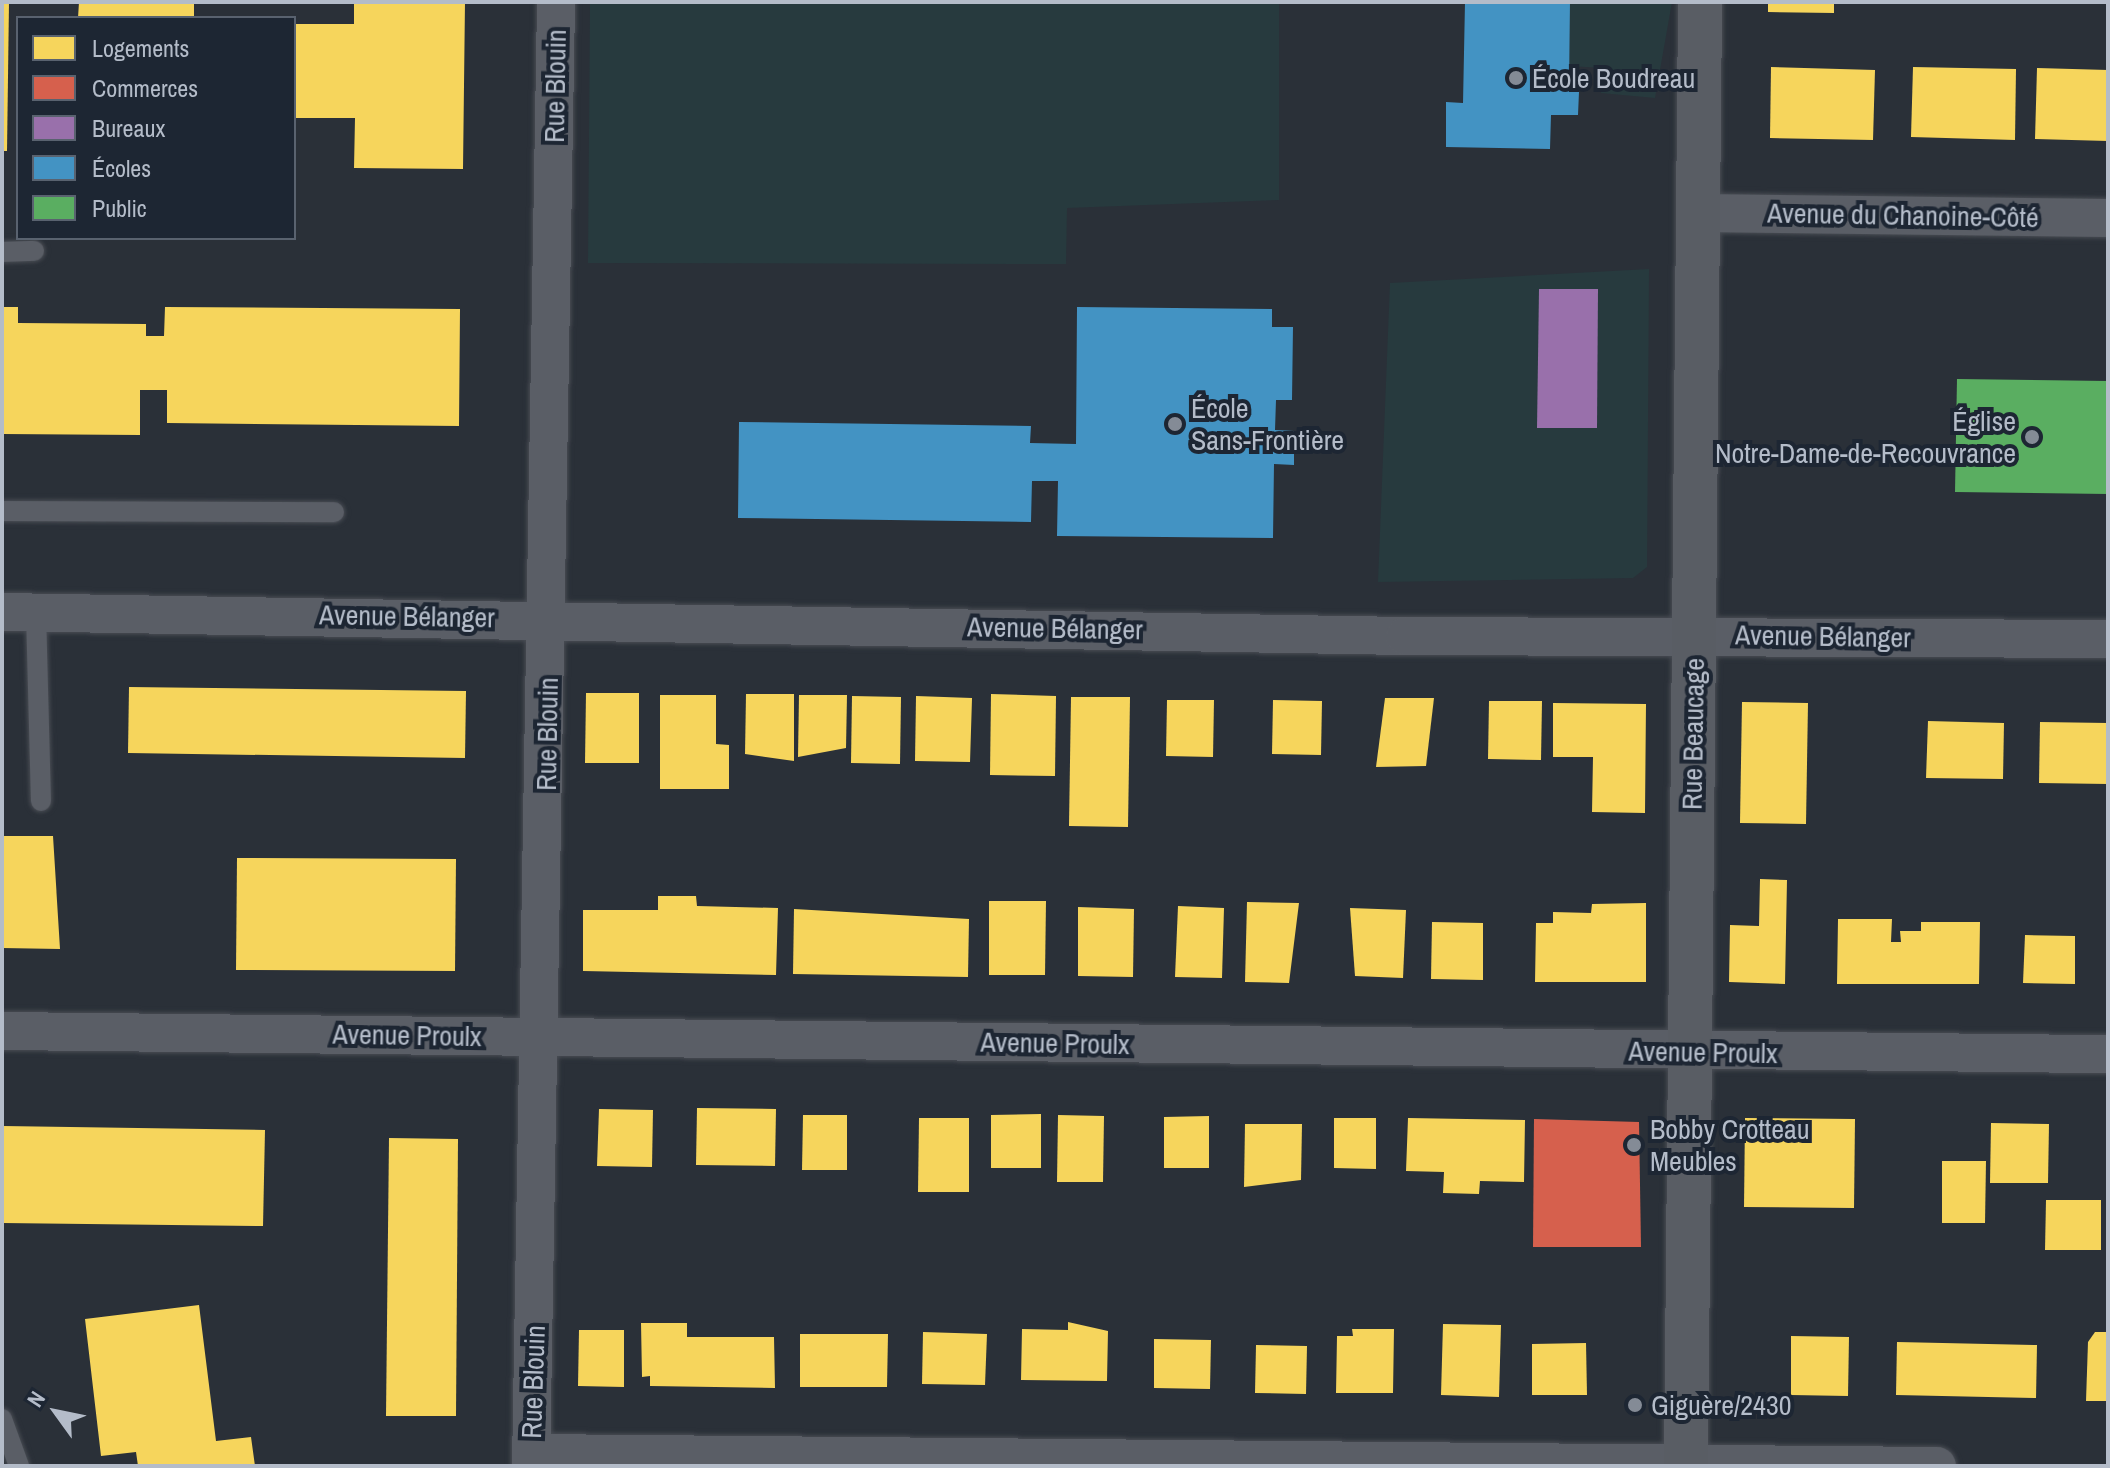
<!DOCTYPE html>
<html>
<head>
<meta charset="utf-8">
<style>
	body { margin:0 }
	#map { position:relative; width:2110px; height:1468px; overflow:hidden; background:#2a3038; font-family:"Archivo Narrow",sans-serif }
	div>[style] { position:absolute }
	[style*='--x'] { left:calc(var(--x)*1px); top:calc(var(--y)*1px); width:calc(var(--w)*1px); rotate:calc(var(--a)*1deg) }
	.green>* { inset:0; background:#273a3e }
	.homes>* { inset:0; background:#f6d55c }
	.shops>* { inset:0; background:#d6604d }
	.offices>* { inset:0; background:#9970ab }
	.schools>* { inset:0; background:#4393c3 }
	.public>* { inset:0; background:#5aae61 }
	.roads { filter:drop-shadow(0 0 2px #484c53) drop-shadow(0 0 2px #484c53) }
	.lane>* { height:20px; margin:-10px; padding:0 10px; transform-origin:10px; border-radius:10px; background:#5a5e66 }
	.street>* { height:38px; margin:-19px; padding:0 19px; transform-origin:19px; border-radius:19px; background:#5a5e66 }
	.secondary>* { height:44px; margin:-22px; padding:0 22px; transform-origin:22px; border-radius:22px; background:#595d64 }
	.dots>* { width:22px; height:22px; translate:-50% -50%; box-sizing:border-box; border:4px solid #1d2633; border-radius:50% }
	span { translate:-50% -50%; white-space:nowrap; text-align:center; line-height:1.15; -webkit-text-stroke:8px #1d2633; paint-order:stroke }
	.poi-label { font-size:28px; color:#b4bcc9 }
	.left { translate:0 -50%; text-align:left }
	.right { translate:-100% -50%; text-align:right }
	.street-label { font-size:28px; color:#b4bcc9 }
	.frame { position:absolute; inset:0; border:4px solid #b4bcc9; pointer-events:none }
	.legend { position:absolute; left:16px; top:16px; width:280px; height:224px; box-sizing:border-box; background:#1d2633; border:2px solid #59626f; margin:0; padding:10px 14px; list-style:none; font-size:24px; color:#b4bcc9 }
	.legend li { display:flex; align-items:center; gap:16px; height:40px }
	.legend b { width:40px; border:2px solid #59626f }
	.north { position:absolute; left:16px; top:1372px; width:80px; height:80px; -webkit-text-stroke:6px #1d2633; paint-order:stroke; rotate:303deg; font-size:22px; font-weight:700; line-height:32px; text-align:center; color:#b4bcc9 }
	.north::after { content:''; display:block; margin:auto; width:28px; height:36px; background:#b4bcc9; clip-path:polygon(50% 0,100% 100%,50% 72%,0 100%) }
</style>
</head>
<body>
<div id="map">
	<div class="green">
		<i style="clip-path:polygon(590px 2px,1279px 2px,1279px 200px,1067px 208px,1066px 264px,588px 263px)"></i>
		<i style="clip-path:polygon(1570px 2px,1672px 2px,1655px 98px,1601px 93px,1603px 68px,1569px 66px)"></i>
		<i style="clip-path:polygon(1649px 269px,1647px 567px,1633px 578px,1378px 582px,1390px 283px)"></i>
	</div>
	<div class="homes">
		<i style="clip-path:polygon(2px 2px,9px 2px,7px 151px,2px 151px)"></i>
		<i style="clip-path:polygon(79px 2px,194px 2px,194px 18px,78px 18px)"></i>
		<i style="clip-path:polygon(354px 2px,465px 2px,463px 169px,354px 168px,355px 118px,294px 118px,294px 24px,354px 24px)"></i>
		<i style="clip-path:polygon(1768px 2px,1834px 2px,1834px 13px,1768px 12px)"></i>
		<i style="clip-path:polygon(1771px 67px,1875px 70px,1873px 140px,1770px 138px)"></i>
		<i style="clip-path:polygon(1913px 67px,2016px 69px,2015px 140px,1911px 137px)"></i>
		<i style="clip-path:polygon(2037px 68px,2108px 70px,2108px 141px,2035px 139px)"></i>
		<i style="clip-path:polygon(2px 307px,18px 307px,18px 323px,146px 324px,146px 336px,164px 336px,165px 307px,460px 309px,459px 426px,167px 423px,167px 390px,140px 390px,140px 435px,2px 434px)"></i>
		<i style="clip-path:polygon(129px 687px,466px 691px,465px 758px,128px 753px)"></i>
		<i style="clip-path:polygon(586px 693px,639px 693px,639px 763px,585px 763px)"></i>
		<i style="clip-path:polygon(746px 694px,794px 694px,794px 761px,745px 754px)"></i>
		<i style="clip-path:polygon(991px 694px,1056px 696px,1055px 776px,990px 775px)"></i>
		<i style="clip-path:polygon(660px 695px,716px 695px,716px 744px,729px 745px,729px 789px,660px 789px)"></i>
		<i style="clip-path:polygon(799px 695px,847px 695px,846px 748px,798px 757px)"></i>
		<i style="clip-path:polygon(852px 696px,901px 697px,900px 764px,851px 763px)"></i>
		<i style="clip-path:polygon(916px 696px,972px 698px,970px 762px,915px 761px)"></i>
		<i style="clip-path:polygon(1071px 697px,1130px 697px,1128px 827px,1069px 826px)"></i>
		<i style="clip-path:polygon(1385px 698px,1434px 698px,1426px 766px,1376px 767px)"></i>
		<i style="clip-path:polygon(1167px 700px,1214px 700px,1213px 757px,1166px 756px)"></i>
		<i style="clip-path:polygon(1273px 700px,1322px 701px,1321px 755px,1272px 754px)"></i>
		<i style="clip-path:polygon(1489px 701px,1542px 701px,1541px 760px,1488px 759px)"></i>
		<i style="clip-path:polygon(1742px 702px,1808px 703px,1806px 824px,1740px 823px)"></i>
		<i style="clip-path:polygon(1553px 703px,1646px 704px,1645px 813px,1592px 812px,1593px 757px,1553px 757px)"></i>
		<i style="clip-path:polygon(1928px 721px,2004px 723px,2003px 779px,1926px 778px)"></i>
		<i style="clip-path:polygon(2040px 722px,2108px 723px,2108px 784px,2039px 783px)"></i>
		<i style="clip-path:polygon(2px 836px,53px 836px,60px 949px,2px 948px)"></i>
		<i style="clip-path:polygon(237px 858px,456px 859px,455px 971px,236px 970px)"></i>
		<i style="clip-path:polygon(1760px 879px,1787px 880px,1785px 984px,1729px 982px,1730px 925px,1759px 926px)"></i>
		<i style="clip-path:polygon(658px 896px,696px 896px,697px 906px,778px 908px,776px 975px,583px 971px,583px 910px,658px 910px)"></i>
		<i style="clip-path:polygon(989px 901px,1046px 901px,1045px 975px,989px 975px)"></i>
		<i style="clip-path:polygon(1247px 902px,1299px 903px,1289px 983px,1245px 982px)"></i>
		<i style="clip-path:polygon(1646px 903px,1646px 982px,1535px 982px,1536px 923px,1553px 923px,1553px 912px,1591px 913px,1592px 904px)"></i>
		<i style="clip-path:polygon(1178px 906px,1224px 908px,1222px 978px,1175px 977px)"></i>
		<i style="clip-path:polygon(1078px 907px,1134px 909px,1133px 977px,1078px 976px)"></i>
		<i style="clip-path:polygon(1350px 908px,1406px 910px,1403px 978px,1355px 976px)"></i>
		<i style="clip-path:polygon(794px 909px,969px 919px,968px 977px,793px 974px)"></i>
		<i style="clip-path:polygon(1838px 919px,1892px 919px,1891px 942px,1901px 942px,1900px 931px,1921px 931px,1921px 922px,1980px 922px,1979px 984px,1837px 984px)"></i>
		<i style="clip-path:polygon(1432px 922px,1483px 923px,1483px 980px,1431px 979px)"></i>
		<i style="clip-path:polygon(2025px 935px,2075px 936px,2075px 984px,2023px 983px)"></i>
		<i style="clip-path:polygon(697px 1108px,776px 1109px,775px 1166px,696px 1165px)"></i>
		<i style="clip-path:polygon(599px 1109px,653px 1110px,652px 1167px,597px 1166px)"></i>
		<i style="clip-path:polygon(1041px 1114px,1041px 1168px,991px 1168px,991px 1115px)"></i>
		<i style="clip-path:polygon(803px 1115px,847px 1115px,847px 1170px,802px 1170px)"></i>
		<i style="clip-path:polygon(1058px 1115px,1104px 1116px,1103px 1182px,1057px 1182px)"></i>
		<i style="clip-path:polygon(1209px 1116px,1209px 1168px,1164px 1168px,1164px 1117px)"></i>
		<i style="clip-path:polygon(919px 1118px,969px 1118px,969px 1192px,918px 1192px)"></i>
		<i style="clip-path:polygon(1334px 1118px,1376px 1118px,1376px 1169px,1334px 1168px)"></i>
		<i style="clip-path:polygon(1408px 1118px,1525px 1120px,1524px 1182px,1480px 1181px,1479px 1194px,1443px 1193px,1444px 1172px,1406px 1171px)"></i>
		<i style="clip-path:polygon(1745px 1118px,1855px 1119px,1854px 1208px,1744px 1207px)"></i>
		<i style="clip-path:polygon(1991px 1123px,2049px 1124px,2048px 1183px,1990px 1183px)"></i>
		<i style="clip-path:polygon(1245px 1124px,1302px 1124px,1301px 1180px,1244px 1187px)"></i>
		<i style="clip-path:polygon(3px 1126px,265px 1130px,263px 1226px,2px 1223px)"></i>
		<i style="clip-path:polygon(389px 1138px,458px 1139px,456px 1416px,386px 1416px)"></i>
		<i style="clip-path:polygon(1942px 1161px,1986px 1161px,1985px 1223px,1942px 1223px)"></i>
		<i style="clip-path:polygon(2046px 1200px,2101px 1200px,2101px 1250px,2045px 1250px)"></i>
		<i style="clip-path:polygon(199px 1305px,216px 1441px,251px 1437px,255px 1466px,138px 1466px,136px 1452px,101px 1456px,85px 1319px)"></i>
		<i style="clip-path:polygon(1068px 1322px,1108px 1331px,1107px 1381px,1021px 1380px,1022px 1329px,1068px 1330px)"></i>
		<i style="clip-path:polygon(641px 1323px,687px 1323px,687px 1337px,774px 1337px,775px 1388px,650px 1386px,650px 1376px,642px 1377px)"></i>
		<i style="clip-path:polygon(1443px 1324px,1501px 1325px,1499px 1397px,1441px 1395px)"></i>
		<i style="clip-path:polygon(1352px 1329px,1394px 1329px,1393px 1393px,1336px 1393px,1337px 1336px,1353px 1336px)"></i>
		<i style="clip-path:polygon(579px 1330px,624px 1330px,624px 1387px,578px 1386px)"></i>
		<i style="clip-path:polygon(923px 1332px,987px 1334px,985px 1385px,922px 1384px)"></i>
		<i style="clip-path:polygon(2095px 1332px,2108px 1332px,2108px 1401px,2086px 1401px,2088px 1342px)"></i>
		<i style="clip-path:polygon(800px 1334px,888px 1334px,887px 1387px,800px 1387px)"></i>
		<i style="clip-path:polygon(1791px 1336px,1849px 1337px,1848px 1396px,1791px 1395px)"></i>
		<i style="clip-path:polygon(1154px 1339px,1211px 1340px,1210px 1389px,1154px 1388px)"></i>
		<i style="clip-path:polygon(1897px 1342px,2037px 1345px,2036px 1398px,1896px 1395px)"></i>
		<i style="clip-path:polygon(1586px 1343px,1587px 1395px,1532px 1395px,1532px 1344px)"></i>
		<i style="clip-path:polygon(1256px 1345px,1307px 1346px,1306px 1394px,1255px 1393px)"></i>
	</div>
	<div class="shops">
		<i style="clip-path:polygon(1534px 1119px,1639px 1122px,1641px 1247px,1533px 1247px)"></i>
	</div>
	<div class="offices">
		<i style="clip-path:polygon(1539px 289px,1598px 289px,1597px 428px,1537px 428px)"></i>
	</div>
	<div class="schools">
		<i style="clip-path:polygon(1465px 2px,1570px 2px,1569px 89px,1579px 92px,1578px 115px,1551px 115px,1550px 149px,1446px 147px,1446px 102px,1463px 103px)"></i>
		<i style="clip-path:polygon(1077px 307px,1272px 309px,1272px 327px,1293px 327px,1292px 400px,1276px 400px,1275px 430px,1294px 431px,1294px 465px,1274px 464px,1273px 538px,1057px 536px,1058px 481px,1032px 481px,1031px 522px,738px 518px,739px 422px,1031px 426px,1030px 443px,1076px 444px)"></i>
	</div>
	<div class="public">
		<i style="clip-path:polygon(1957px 379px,2108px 381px,2108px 494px,1955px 492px)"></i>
	</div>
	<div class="roads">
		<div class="lane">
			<i style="--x:2;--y:252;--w:32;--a:-2"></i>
			<i style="--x:2;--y:511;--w:332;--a:0.2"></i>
			<i style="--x:36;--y:612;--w:189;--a:88.5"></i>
			<i style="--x:2;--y:1419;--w:50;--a:70.1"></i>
		</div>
		<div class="street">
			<i style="--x:1697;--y:213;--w:411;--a:0.7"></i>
			<i style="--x:2;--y:612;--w:1403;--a:0.98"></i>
			<i style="--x:1405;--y:636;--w:703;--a:0.24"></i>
			<i style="--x:2;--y:1031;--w:2106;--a:0.63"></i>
			<i style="--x:531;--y:1453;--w:1406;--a:0.53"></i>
			<i style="--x:531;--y:1466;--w:1464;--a:-89.02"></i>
		</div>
		<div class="secondary">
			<i style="--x:1686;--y:1466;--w:1464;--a:-89.45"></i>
		</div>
	</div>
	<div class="dots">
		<i style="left:1516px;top:78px;background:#848b96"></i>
		<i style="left:1175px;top:424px;background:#848b96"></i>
		<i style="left:2032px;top:437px;background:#848b96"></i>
		<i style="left:1634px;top:1145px;background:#848b96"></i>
		<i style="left:1635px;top:1405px;background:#848b96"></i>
	</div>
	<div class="poi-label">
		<span class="left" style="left:1532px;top:78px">École Boudreau</span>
		<span class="left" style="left:1191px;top:424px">École<br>Sans-Frontière</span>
		<span class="right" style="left:2016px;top:437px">Église<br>Notre-Dame-de-Recouvrance</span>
		<span class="left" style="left:1650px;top:1145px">Bobby Crotteau<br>Meubles</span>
		<span class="left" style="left:1651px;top:1405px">Giguère/2430</span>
	</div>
	<div class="street-label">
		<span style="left:555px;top:86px;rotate:-89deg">Rue Blouin</span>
		<span style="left:1903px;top:215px;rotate:1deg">Avenue du Chanoine-Côté</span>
		<span style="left:407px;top:616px;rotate:1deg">Avenue Bélanger</span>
		<span style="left:1055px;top:628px;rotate:1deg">Avenue Bélanger</span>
		<span style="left:1823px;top:636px;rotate:1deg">Avenue Bélanger</span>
		<span style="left:547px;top:734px;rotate:-89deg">Rue Blouin</span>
		<span style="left:1693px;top:734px;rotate:-89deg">Rue Beaucage</span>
		<span style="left:407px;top:1035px;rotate:1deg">Avenue Proulx</span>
		<span style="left:1055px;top:1043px;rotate:1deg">Avenue Proulx</span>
		<span style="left:1703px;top:1052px;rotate:1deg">Avenue Proulx</span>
		<span style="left:533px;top:1382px;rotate:-88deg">Rue Blouin</span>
	</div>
	<div class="frame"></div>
	<ul class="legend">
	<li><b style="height:22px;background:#f6d55c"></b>Logements</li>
	<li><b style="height:22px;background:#d6604d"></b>Commerces</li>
	<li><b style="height:22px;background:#9970ab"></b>Bureaux</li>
	<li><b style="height:22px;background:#4393c3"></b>Écoles</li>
	<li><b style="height:22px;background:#5aae61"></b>Public</li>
	</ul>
	<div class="north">N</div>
</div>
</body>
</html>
